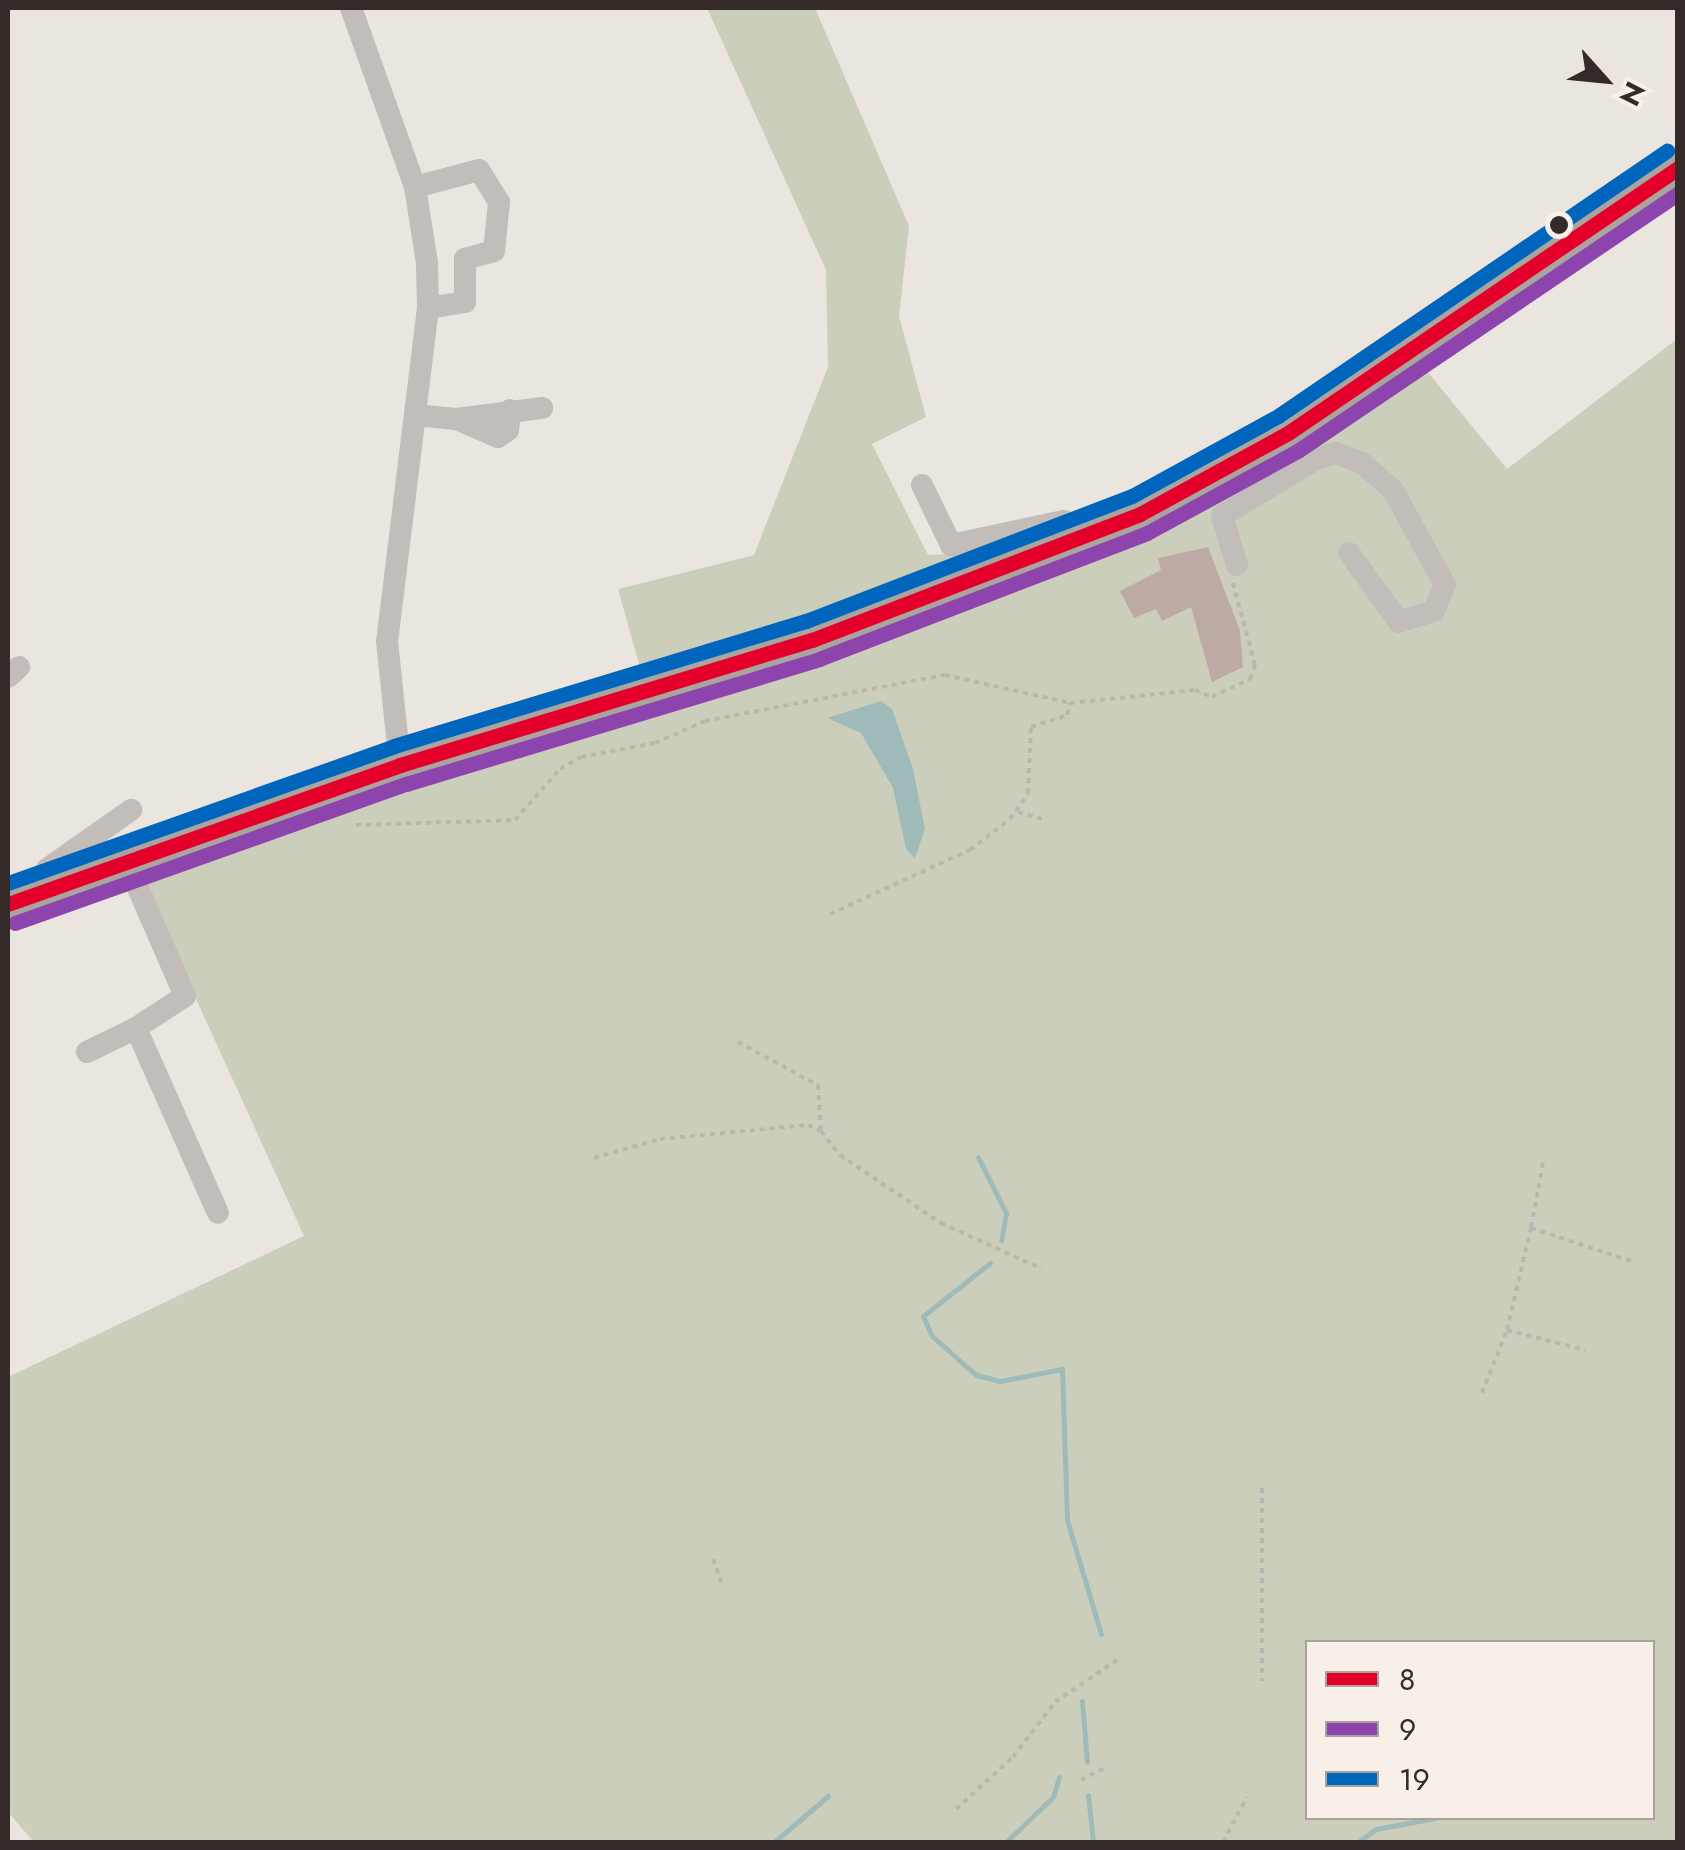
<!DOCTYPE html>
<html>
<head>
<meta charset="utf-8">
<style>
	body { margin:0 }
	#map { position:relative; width:1685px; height:1850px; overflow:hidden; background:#ebe5e0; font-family:Jost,sans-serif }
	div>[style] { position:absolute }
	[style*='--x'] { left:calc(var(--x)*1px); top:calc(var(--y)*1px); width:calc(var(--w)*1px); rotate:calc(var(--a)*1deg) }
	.green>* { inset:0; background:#cccebc }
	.water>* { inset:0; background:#9fbbb9 }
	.stream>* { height:5px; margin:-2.5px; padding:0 2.5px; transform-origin:2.5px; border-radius:2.5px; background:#9fbbb9 }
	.building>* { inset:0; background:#bdaaa4 }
	.path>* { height:4px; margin-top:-2px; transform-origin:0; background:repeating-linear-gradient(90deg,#bcb6b2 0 5px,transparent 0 10px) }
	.minor>* { height:22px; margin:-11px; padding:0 11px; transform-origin:11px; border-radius:11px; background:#c3bdb9 }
	.highway>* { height:35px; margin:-17.5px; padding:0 17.5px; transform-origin:17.5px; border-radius:17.5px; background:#aaa49f }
	.bus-1>* { height:15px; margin:-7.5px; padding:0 7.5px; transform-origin:7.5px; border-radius:7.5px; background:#e4002b }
	.bus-2>* { height:15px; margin:-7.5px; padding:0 7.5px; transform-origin:7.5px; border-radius:7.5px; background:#8e44ad }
	.bus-3>* { height:15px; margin:-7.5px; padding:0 7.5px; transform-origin:7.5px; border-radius:7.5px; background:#0065bd }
	.dots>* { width:28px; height:28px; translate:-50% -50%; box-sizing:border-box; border:5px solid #f7efe8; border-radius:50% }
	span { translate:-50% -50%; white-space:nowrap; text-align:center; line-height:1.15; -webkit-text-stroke:10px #f7efe8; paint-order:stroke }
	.frame { position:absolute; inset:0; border:10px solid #342b28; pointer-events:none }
	.legend { position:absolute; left:1305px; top:1640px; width:350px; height:180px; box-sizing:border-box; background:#f7efe8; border:2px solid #a9a19b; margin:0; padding:12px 18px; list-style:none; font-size:30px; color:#342b28 }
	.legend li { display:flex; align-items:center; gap:20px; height:50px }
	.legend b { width:50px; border:2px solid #a9a19b }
	.north { position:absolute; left:1555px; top:30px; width:100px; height:100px; -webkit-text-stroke:8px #f7efe8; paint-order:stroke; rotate:117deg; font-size:28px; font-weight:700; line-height:40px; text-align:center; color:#342b28 }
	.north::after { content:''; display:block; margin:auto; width:35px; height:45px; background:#342b28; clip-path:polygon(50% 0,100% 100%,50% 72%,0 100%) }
</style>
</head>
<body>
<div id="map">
	<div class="green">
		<i style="clip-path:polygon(707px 8px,815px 8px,909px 226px,899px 316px,926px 417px,872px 444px,928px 555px,1024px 550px,835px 618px,642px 675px,618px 589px,754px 555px,828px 367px,826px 270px)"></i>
		<i style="clip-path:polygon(evenodd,1677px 339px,1677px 1842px,34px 1842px,8px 1812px,8px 1377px,304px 1236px,141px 878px,1077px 562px,1182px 514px,1422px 365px,1507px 469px,1677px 339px,1308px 1642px,1652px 1642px,1652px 1818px,1308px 1818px,1308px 1642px)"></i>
	</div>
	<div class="water">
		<i style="clip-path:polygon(881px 701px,892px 709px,913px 769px,925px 829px,915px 858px,906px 849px,893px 788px,861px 733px,827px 718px)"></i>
	</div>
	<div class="stream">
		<i style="--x:978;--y:1157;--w:63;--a:63.4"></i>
		<i style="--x:1006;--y:1213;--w:28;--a:100"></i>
		<i style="--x:990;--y:1263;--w:85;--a:141.7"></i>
		<i style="--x:923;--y:1316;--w:22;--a:66"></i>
		<i style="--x:932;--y:1336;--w:59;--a:41.6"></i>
		<i style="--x:976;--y:1375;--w:25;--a:14"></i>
		<i style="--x:1000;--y:1381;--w:63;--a:-11"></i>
		<i style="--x:1062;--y:1369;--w:151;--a:88.1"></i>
		<i style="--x:1067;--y:1520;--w:119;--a:73.4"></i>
		<i style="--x:1082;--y:1701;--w:61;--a:85.3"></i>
		<i style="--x:1088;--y:1795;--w:47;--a:83.9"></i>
		<i style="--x:774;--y:1842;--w:71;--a:-40.4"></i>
		<i style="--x:1006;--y:1842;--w:65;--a:-43.8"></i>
		<i style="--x:1053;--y:1797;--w:21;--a:-73"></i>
		<i style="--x:1358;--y:1842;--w:22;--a:-36"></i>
		<i style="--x:1376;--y:1829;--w:60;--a:-10.6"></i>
	</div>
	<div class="building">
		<i style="clip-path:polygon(1208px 547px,1240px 631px,1243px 667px,1212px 682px,1191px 607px,1162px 621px,1156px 609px,1134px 618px,1120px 591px,1161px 570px,1158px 558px)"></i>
	</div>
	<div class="path">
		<i style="--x:1018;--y:812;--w:25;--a:16"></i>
		<i style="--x:356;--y:825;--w:159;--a:-1.8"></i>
		<i style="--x:515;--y:820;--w:68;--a:-48.6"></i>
		<i style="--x:560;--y:769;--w:24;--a:-30"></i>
		<i style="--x:581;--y:757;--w:75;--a:-10.7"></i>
		<i style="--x:655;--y:743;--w:55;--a:-23.7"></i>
		<i style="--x:705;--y:721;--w:244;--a:-10.9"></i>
		<i style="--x:945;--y:675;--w:128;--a:12.6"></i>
		<i style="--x:1070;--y:703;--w:126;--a:-5.9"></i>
		<i style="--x:1195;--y:690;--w:18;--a:22"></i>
		<i style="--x:1212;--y:697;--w:42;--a:-25.3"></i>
		<i style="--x:1250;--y:679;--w:15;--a:-70"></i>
		<i style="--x:1255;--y:665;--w:85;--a:-105"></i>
		<i style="--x:830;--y:914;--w:154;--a:-24.6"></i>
		<i style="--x:970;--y:850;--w:51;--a:-37.8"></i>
		<i style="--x:1010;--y:819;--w:32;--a:-55"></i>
		<i style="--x:1028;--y:793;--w:66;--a:-87.4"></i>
		<i style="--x:1031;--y:727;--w:38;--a:-18"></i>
		<i style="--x:1067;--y:715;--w:12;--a:-76"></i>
		<i style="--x:738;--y:1042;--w:91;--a:28.3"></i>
		<i style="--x:818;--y:1085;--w:46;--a:86.3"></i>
		<i style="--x:821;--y:1131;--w:31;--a:52"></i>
		<i style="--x:840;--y:1155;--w:122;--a:34"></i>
		<i style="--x:941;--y:1223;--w:111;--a:24.5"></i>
		<i style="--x:594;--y:1158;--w:69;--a:-16.1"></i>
		<i style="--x:660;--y:1139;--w:149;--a:-5.4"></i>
		<i style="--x:808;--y:1125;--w:14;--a:25"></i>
		<i style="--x:1543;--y:1163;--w:66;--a:100.5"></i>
		<i style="--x:1531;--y:1228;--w:108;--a:18.3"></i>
		<i style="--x:1507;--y:1330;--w:105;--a:-76.8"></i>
		<i style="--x:1482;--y:1393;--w:68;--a:-68.4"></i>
		<i style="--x:1507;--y:1330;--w:81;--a:14.4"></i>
		<i style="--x:1262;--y:1488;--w:193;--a:90"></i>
		<i style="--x:713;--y:1559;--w:29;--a:70"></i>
		<i style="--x:1081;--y:1780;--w:27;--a:-27"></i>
		<i style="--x:956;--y:1809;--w:77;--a:-42.4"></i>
		<i style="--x:1013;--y:1757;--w:69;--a:-52.6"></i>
		<i style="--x:1055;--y:1702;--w:78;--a:-34.1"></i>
		<i style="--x:1223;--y:1842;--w:51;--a:-61.9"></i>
		<i style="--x:1347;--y:1842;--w:1;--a:-45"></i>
	</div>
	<div class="minor">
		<i style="--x:351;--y:8;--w:190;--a:70.3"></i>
		<i style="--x:415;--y:187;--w:77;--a:81"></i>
		<i style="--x:427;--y:263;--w:45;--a:88.7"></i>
		<i style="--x:428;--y:308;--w:336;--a:97"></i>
		<i style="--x:387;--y:641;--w:125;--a:84"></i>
		<i style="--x:415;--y:187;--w:66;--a:-14.9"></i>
		<i style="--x:479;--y:170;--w:38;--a:58"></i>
		<i style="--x:499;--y:202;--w:49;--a:95.8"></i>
		<i style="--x:494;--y:251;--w:30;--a:165"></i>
		<i style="--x:465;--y:259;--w:43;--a:90"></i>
		<i style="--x:465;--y:302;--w:37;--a:171"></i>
		<i style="--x:415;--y:415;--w:41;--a:5.6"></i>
		<i style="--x:456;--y:419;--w:87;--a:-7.3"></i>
		<i style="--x:456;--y:419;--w:46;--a:23.2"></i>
		<i style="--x:498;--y:437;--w:12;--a:-35"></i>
		<i style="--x:508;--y:430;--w:20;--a:-84"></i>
		<i style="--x:1288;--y:433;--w:38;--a:43"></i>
		<i style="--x:1316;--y:459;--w:21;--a:-17"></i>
		<i style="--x:1336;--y:453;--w:28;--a:21"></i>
		<i style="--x:1362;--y:463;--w:41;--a:41.1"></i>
		<i style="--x:1393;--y:490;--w:108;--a:61.3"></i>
		<i style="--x:1445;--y:585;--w:28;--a:113"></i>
		<i style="--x:1434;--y:611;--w:37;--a:163"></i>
		<i style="--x:1399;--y:622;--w:85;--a:-125.9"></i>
		<i style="--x:922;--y:485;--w:67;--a:64.2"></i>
		<i style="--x:951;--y:545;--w:115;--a:-12.1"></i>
		<i style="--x:1063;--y:521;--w:14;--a:17"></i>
		<i style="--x:1076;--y:525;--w:15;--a:74"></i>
		<i style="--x:1237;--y:565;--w:51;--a:-107"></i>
		<i style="--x:1222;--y:516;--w:110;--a:-31.2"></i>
		<i style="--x:8;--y:677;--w:15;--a:-42"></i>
		<i style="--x:125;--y:858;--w:150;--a:66.5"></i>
		<i style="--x:185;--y:996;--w:59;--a:146.9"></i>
		<i style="--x:136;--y:1028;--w:202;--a:66.1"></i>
		<i style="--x:40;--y:891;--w:23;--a:-72"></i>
		<i style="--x:47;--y:869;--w:103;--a:-35.1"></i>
		<i style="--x:87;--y:1052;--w:55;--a:-26.1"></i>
	</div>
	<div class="highway">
		<i style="--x:8;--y:904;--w:416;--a:-19.5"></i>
		<i style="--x:400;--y:765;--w:431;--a:-16.9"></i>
		<i style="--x:812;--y:640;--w:351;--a:-21"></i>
		<i style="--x:1140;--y:514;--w:169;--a:-28.7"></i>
		<i style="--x:1288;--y:433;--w:472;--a:-34.2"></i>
	</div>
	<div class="bus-1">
		<i style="--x:8;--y:904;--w:416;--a:-19.5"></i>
		<i style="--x:400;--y:765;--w:431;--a:-16.9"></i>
		<i style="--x:812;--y:640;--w:351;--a:-21"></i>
		<i style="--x:1140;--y:514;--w:169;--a:-28.7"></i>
		<i style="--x:1288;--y:433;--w:472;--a:-34.2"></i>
	</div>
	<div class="bus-2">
		<i style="--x:15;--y:923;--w:415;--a:-19.6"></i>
		<i style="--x:406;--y:784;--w:432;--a:-16.8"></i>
		<i style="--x:819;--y:659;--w:351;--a:-21"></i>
		<i style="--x:1147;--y:533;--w:173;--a:-28.6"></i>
		<i style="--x:1299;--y:450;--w:458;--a:-34.1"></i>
	</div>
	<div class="bus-3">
		<i style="--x:8;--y:883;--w:410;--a:-19.5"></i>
		<i style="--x:394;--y:746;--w:431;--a:-16.9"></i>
		<i style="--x:806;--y:621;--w:349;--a:-21"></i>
		<i style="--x:1132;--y:496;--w:166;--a:-28.7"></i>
		<i style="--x:1278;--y:416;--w:471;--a:-34.3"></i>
	</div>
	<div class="dots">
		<i style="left:1559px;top:225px;background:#342b28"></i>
	</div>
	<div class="frame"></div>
	<ul class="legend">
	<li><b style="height:12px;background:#e4002b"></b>8</li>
	<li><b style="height:12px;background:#8e44ad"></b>9</li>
	<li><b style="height:12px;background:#0065bd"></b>19</li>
	</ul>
	<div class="north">N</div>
</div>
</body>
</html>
